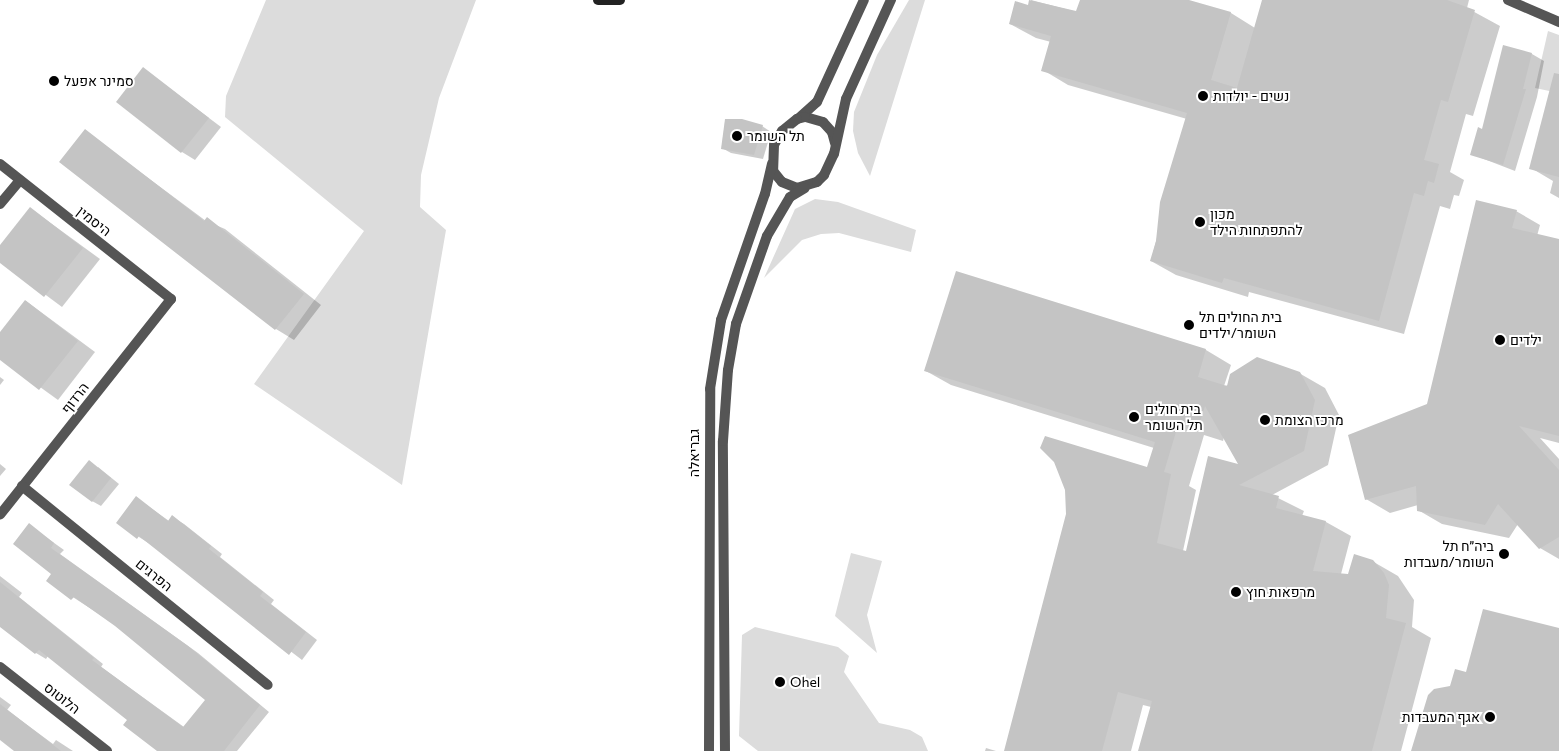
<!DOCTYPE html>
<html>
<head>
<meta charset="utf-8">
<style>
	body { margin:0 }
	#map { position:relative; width:1559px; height:751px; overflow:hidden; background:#fff; font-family:Commissioner,Heebo,sans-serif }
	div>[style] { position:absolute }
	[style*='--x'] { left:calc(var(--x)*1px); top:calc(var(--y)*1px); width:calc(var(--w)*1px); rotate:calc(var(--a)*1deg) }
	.green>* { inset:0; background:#dcdcdc }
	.shadow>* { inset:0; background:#0003 }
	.building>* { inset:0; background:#c4c4c4 }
	.minor>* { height:10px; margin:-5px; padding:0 5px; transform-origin:5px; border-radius:5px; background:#555 }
	.tertiary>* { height:10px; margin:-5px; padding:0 5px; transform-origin:5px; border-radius:5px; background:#555 }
	.secondary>* { height:10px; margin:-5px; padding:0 5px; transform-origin:5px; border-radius:5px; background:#222 }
	.dots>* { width:14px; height:14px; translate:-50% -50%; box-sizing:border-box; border:2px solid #fff; border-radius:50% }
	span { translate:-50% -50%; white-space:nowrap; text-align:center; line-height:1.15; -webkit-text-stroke:4px #fff; paint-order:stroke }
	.poi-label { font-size:14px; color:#000 }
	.left { translate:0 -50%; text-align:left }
	.right { translate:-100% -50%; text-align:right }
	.street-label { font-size:14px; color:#000 }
</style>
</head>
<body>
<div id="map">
	<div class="green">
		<i style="clip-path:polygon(266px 0,476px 0,439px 98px,421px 175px,420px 207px,446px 230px,402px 485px,254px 384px,364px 231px,225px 117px,226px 96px)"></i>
		<i style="clip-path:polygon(909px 0,925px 0,870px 176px,858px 153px,853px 131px,854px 112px,877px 55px)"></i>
		<i style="clip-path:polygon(1548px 31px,1559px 35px,1559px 93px,1535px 88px)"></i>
		<i style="clip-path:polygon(815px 199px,838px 202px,916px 230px,911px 252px,839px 233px,821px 234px,802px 240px,764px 278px,795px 209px)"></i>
		<i style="clip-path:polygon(851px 553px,882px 561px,867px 615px,877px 653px,835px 616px)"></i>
		<i style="clip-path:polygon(755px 627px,838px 647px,849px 656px,844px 672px,879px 723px,910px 730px,922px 737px,928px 751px,758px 751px,739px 736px,742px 635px)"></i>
	</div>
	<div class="shadow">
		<i style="clip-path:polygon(1031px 0,1077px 12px,1081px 0,1185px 0,1231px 13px,1255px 28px,1263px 0,1469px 0,1467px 8px,1500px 26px,1473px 116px,1466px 114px,1450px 172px,1464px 180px,1459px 196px,1454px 195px,1450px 209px,1440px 206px,1404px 334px,1249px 292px,1248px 297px,1176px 275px,1151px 261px,1187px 119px,1068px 85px,1043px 70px,1051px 42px,1036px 38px,1010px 24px,1029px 6px)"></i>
		<i style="clip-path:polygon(1504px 47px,1532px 54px,1544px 61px,1537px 97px,1515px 171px,1471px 154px,1483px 130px)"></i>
		<i style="clip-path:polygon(144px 69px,221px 127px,195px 160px,182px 152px)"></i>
		<i style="clip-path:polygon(1559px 99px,1559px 198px,1550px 193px,1553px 181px,1531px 168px)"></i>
		<i style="clip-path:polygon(762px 126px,771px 132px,763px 159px,731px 153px,722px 148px)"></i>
		<i style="clip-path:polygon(85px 131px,206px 221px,225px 229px,321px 305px,294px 340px,276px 329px,61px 162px)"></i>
		<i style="clip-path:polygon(30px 208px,100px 259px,62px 307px,0 261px,0 247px)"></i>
		<i style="clip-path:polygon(1516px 211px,1540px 225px,1537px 236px,1559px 241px,1559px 443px,1540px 438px,1559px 459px,1559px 559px,1540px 548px,1518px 524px,1509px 538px,1442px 524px,1418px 510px,1418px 505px,1390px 513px,1366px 499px,1428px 405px)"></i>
		<i style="clip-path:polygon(evenodd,957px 273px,1206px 350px,1231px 365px,1224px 386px,1299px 373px,1325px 388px,1339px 415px,1328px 465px,1272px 495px,1304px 511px,1302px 516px,1326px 522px,1351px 536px,1341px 574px,1349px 575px,1372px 561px,1398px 576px,1414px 600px,1412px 627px,1431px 638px,1401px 751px,1139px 751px,1151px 707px,1143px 705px,1131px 751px,1005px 751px,1148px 468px,1154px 448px,951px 385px,926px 371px,957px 273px,1204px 435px,1223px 441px,1224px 437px,1241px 466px,1187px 552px,1183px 551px,1196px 490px,1189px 486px,1204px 435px)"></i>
		<i style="clip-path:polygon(26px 301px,95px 352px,58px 400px,0 358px,0 334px)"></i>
		<i style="clip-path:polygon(0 377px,4px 380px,0 385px)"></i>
		<i style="clip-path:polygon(0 464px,6px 469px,0 476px)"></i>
		<i style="clip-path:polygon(98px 467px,119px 484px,101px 506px,92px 501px)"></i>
		<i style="clip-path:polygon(137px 498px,169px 521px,172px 517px,184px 524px,222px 554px,220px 557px,274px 600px,271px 604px,317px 640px,302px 660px,150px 544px,117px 523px)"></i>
		<i style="clip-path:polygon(29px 525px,64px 550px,60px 554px,198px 653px,269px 712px,237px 751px,158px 751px,129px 720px,48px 656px,46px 659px,36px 653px,0 625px,0 576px,22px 593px,19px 597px,103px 664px,101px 667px,184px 727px,206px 700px,116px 625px,48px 581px,53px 574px)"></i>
		<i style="clip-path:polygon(0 697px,11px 705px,7px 710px,53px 744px,56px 740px,73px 751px,16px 751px,0 738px)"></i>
		<i style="clip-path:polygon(986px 748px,996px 751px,985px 751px)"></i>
	</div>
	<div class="building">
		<i style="clip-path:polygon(1029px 0,1076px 11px,1080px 0,1189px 0,1231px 12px,1211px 80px,1237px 88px,1262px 0,1447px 0,1475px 10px,1448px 102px,1441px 100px,1424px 160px,1439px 164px,1434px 183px,1428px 181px,1424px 196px,1414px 193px,1379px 321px,1224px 278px,1222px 283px,1150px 261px,1156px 241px,1160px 202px,1187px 113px,1041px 71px,1051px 36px,1009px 24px,1015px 1px,1028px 5px)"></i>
		<i style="clip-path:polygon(1503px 45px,1532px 53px,1523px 89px,1526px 89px,1503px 165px,1470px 155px,1478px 127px,1482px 129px)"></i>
		<i style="clip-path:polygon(143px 67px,209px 118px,181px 153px,116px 102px)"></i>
		<i style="clip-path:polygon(1554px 73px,1559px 74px,1559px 177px,1529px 169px)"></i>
		<i style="clip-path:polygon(725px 119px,742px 119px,763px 125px,754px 155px,721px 149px)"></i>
		<i style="clip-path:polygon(85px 129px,204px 221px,207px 217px,304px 294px,275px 330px,59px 162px)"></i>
		<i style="clip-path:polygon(1476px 200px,1517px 210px,1512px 228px,1559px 239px,1559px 436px,1519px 426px,1559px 470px,1559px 537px,1539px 549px,1498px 504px,1485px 525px,1417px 511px,1416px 486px,1365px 500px,1348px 435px,1427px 404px)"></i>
		<i style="clip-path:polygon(30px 207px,83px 248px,44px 297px,0 263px,0 245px)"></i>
		<i style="clip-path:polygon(evenodd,956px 271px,1206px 349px,1198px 377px,1227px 386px,1230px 374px,1257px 357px,1300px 372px,1315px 400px,1304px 451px,1239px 485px,1279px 496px,1276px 508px,1326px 521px,1313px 571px,1348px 574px,1354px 554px,1373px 560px,1384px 573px,1389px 585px,1386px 618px,1406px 623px,1372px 751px,1138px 751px,1152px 701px,1118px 692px,1102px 751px,1004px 751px,1066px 514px,1065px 490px,1054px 462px,1040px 448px,1045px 436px,1147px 467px,1155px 442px,924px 371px,956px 271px,1205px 406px,1238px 464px,1208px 456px,1186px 551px,1157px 543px,1171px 474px,1164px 472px,1179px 422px,1198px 428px,1205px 406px)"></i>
		<i style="clip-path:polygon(25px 300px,78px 341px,39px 390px,0 360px,0 332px)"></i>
		<i style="clip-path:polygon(89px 460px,111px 478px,92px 502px,69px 485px)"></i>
		<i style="clip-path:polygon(136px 496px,168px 521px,172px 515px,211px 546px,209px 549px,263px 592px,260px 596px,306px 632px,289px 655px,139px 536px,137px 539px,116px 523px)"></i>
		<i style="clip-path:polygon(29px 523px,54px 543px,51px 548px,188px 646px,260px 705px,224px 751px,157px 751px,123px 725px,127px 720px,89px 690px,39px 650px,35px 654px,0 627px,0 582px,94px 658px,92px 660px,183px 727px,205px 700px,115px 626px,74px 597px,71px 600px,46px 581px,51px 574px,13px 544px)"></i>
		<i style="clip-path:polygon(1483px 609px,1559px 628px,1559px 751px,1411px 751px,1428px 695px,1434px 689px,1450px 686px,1455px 669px,1466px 672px)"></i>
		<i style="clip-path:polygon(0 704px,61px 751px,14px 751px,0 740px)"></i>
	</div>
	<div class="minor">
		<i style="--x:1508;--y:0;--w:56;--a:23.3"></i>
		<i style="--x:0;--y:164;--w:218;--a:38.3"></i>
		<i style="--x:171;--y:299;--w:275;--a:128.4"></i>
		<i style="--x:0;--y:204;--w:31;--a:-50"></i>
		<i style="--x:22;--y:486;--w:316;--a:39"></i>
		<i style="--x:0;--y:667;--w:136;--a:38.1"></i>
	</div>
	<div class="tertiary">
		<i style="--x:799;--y:118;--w:24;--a:-42"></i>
		<i style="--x:817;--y:102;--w:112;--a:-65.3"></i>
		<i style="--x:835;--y:143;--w:11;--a:-105"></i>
		<i style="--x:832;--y:132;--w:13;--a:-132"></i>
		<i style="--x:823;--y:122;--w:19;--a:-164"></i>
		<i style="--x:805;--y:117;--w:8;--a:166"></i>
		<i style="--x:797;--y:119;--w:19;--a:141"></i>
		<i style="--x:782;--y:131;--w:16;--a:120"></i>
		<i style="--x:774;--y:145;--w:26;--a:92"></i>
		<i style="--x:773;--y:171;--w:14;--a:51"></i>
		<i style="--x:782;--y:182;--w:16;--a:22"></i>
		<i style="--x:797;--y:188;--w:21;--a:-17"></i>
		<i style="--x:817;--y:182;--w:10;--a:-45"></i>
		<i style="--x:824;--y:175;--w:23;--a:-65"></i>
		<i style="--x:834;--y:154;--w:56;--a:-77.7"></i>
		<i style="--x:846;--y:99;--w:109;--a:-65.6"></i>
		<i style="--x:709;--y:751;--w:362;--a:-89.8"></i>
		<i style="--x:710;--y:389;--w:70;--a:-80.9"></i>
		<i style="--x:721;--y:320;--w:133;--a:-70.8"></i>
		<i style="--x:765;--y:194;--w:31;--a:-77"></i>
		<i style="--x:725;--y:751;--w:310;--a:-90.4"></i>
		<i style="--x:723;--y:441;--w:71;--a:-86"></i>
		<i style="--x:728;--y:370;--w:47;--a:-80.1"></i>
		<i style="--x:736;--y:324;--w:93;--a:-70.6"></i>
		<i style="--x:767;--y:236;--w:45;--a:-59.5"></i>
		<i style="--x:790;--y:197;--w:17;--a:-31"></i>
	</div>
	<div class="secondary">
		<i style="--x:598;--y:0;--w:22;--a:0"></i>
	</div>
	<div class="dots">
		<i style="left:54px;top:81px;background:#000"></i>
		<i style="left:1203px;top:96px;background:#000"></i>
		<i style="left:737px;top:136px;background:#000"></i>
		<i style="left:1200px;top:222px;background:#000"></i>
		<i style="left:1189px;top:325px;background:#000"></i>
		<i style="left:1500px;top:340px;background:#000"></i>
		<i style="left:1134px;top:417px;background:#000"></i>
		<i style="left:1265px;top:420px;background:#000"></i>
		<i style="left:1504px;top:554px;background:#000"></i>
		<i style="left:1236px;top:592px;background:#000"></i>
		<i style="left:780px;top:682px;background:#000"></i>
		<i style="left:1490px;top:717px;background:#000"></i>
	</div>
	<div class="poi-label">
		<span class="left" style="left:64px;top:81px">סמינר אפעל</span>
		<span class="left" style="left:1213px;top:96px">נשים - יולדות</span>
		<span class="left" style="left:747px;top:136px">תל השומר</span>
		<span class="left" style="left:1210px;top:222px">מכון<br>להתפתחות הילד</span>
		<span class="left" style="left:1199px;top:325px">בית החולים תל<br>השומר/ילדים</span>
		<span class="left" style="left:1510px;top:340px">ילדים</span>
		<span class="left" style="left:1145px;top:417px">בית חולים<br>תל השומר</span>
		<span class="left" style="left:1275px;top:420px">מרכז הצומת</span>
		<span class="right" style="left:1494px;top:554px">ביה״ח תל<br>השומר/מעבדות</span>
		<span class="left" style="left:1246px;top:592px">מרפאות חוץ</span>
		<span class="left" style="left:790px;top:682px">Ohel</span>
		<span class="right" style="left:1480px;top:717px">אגף המעבדות</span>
	</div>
	<div class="street-label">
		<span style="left:94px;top:221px;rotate:38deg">היסמין</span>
		<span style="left:75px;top:398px;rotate:-52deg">הרדוף</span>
		<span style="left:694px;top:453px;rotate:-90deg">גבריאלה</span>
		<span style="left:154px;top:575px;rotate:39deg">הפרגים</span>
		<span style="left:62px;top:698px;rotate:38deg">הלוטוס</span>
	</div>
</div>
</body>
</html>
